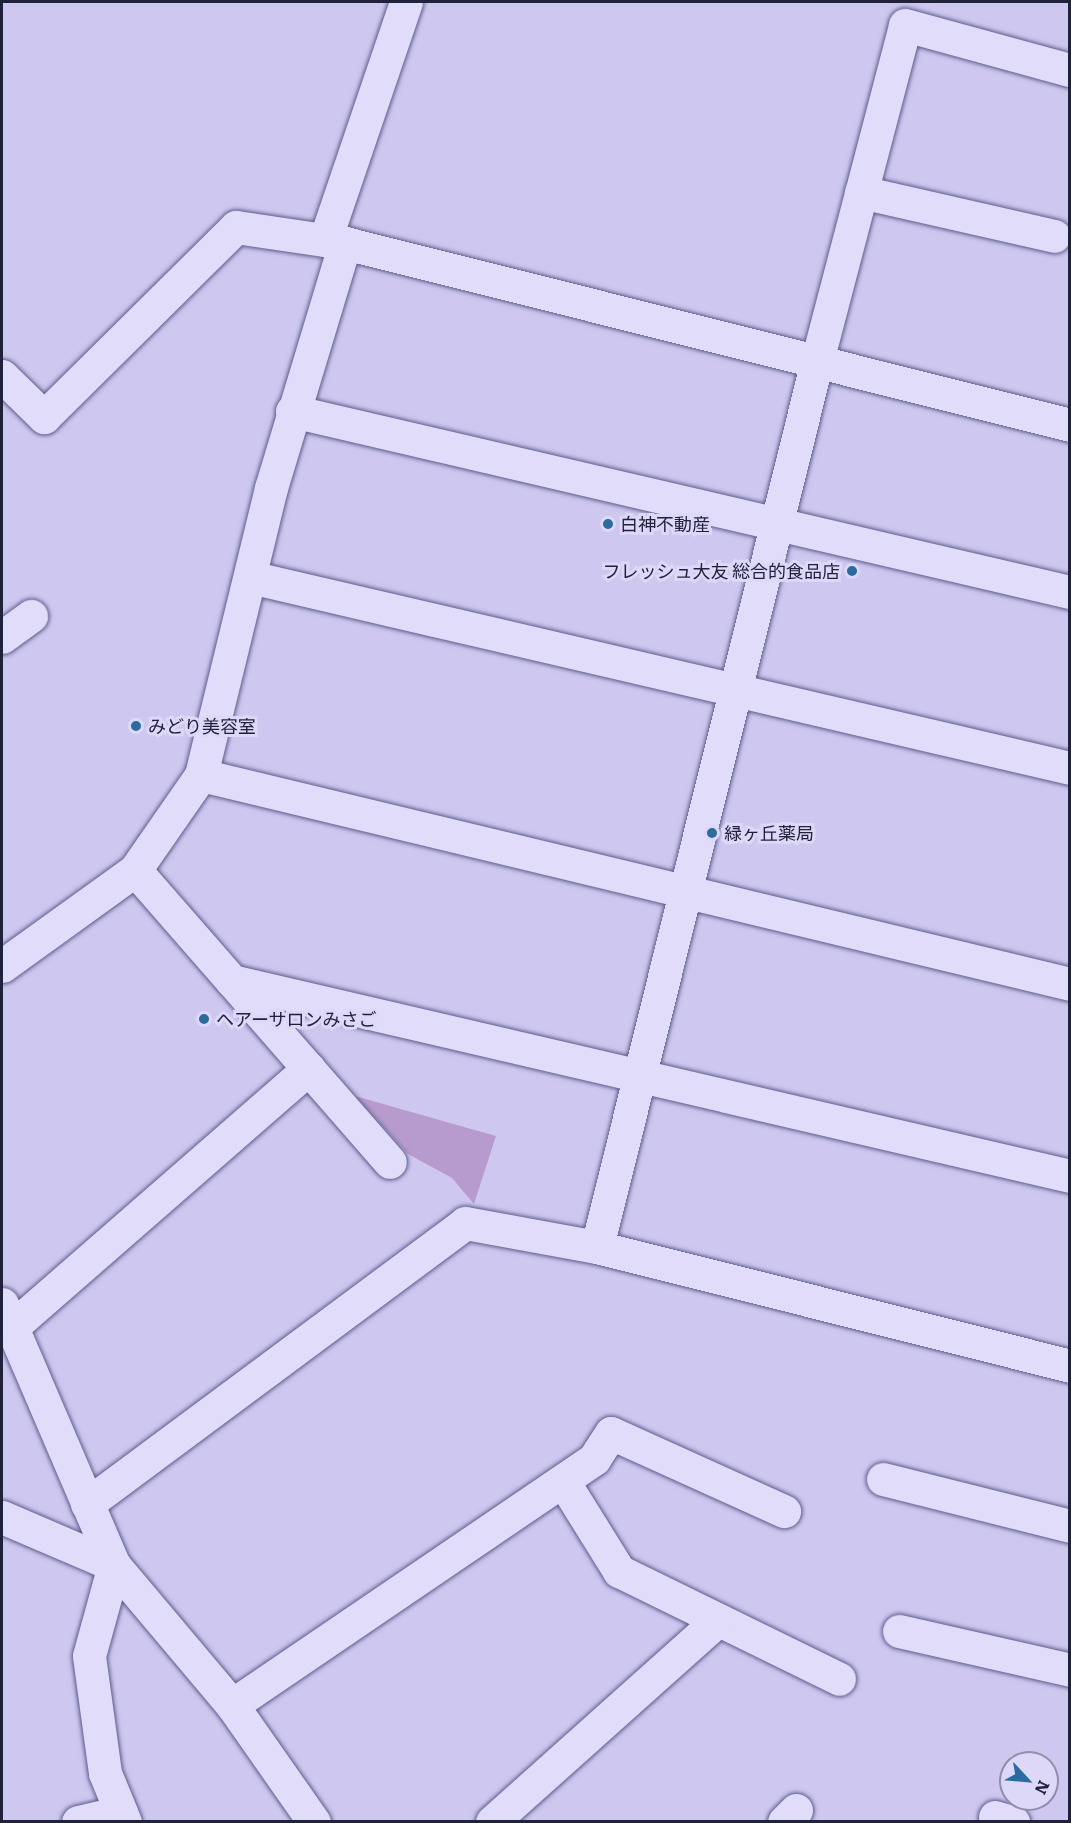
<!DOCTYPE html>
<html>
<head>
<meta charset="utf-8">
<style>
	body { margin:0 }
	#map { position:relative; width:1071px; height:1823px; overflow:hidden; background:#cec8f0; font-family:Literata,"Noto Sans JP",serif }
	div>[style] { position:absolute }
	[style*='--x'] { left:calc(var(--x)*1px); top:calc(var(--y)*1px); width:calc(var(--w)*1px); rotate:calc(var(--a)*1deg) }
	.green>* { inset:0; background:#b89bce }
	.roads { filter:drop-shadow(0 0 2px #5c5d8c) drop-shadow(0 0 2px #5c5d8c) }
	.minor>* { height:33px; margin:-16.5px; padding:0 16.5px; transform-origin:16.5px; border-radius:16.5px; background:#e0dcfa }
	.dots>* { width:16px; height:16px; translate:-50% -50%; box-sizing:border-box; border:3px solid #ddd8f7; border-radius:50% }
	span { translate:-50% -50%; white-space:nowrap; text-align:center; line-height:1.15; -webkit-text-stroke:6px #ddd8f7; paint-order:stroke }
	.poi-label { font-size:18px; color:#20223c }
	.left { translate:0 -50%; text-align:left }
	.right { translate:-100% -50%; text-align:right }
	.frame { position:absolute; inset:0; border:3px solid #20223c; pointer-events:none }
	.north { position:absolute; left:999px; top:1751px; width:60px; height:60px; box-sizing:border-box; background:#ddd8f7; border:2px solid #918fac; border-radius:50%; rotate:116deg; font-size:16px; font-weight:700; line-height:24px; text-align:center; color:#20223c }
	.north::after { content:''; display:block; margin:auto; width:21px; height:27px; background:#2b6b9d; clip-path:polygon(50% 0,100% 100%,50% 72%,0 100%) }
</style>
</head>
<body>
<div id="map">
	<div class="green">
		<i style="clip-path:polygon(355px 1096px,496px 1136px,474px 1204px,452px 1178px,408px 1154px)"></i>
	</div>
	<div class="roads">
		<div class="minor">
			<i style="--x:861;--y:192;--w:198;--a:12.8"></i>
			<i style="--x:325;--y:240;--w:251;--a:-71.2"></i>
			<i style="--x:2;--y:376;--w:59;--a:44.3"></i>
			<i style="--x:44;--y:417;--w:270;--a:-44.7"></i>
			<i style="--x:236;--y:227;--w:110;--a:8.4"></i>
			<i style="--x:292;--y:411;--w:799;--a:13.1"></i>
			<i style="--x:250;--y:577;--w:842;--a:13.11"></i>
			<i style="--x:2;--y:637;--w:36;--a:-36"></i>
			<i style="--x:201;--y:775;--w:894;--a:13.52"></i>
			<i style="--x:135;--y:870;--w:147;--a:48.9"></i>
			<i style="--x:232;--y:981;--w:860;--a:13.1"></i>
			<i style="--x:2;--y:966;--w:164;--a:-35.8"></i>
			<i style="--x:135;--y:870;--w:116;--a:-55.2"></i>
			<i style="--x:201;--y:775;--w:295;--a:-76.3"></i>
			<i style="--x:271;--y:488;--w:256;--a:-73.2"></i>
			<i style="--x:345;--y:243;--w:747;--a:14.09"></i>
			<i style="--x:232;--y:981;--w:240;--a:48.9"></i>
			<i style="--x:597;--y:1247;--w:913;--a:-76.06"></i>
			<i style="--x:817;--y:361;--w:347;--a:-75.3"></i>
			<i style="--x:905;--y:25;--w:171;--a:15.3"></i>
			<i style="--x:2;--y:1304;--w:284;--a:66.8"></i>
			<i style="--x:114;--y:1565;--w:183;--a:49.9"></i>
			<i style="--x:232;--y:1705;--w:143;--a:55"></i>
			<i style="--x:11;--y:1328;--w:395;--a:-41.1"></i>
			<i style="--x:883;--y:1479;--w:193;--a:14.1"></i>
			<i style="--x:563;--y:1481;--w:106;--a:58.1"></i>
			<i style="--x:619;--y:1571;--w:245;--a:26.1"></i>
			<i style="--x:87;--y:1504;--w:471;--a:-36.6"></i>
			<i style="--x:465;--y:1223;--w:134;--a:10.3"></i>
			<i style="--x:597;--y:1247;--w:488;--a:14.1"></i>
			<i style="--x:2;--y:1517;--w:122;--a:23.2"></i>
			<i style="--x:114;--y:1565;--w:94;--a:105.4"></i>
			<i style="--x:89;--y:1656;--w:118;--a:82.2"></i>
			<i style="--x:105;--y:1773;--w:53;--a:67.8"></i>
			<i style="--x:899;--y:1631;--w:175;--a:12.8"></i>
			<i style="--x:232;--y:1705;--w:438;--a:-34.2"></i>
			<i style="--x:594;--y:1459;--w:31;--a:-57"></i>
			<i style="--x:611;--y:1433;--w:190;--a:24.3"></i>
			<i style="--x:995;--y:1817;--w:19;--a:16"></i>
			<i style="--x:78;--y:1822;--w:44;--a:-13.1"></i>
			<i style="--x:492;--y:1822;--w:303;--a:-41.8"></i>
			<i style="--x:784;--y:1822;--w:17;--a:-45"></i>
		</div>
	</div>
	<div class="dots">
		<i style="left:608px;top:524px;background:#2b6b9d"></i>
		<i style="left:852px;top:571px;background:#2b6b9d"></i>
		<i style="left:136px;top:726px;background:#2b6b9d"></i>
		<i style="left:712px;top:833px;background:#2b6b9d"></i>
		<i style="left:204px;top:1019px;background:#2b6b9d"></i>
	</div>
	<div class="poi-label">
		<span class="left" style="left:620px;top:524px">白神不動産</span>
		<span class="right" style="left:840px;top:571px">フレッシュ大友 総合的食品店</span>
		<span class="left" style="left:148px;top:726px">みどり美容室</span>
		<span class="left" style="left:724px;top:833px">緑ヶ丘薬局</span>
		<span class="left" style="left:216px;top:1019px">ヘアーサロンみさご</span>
	</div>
	<div class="frame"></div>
	<div class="north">N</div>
</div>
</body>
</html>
